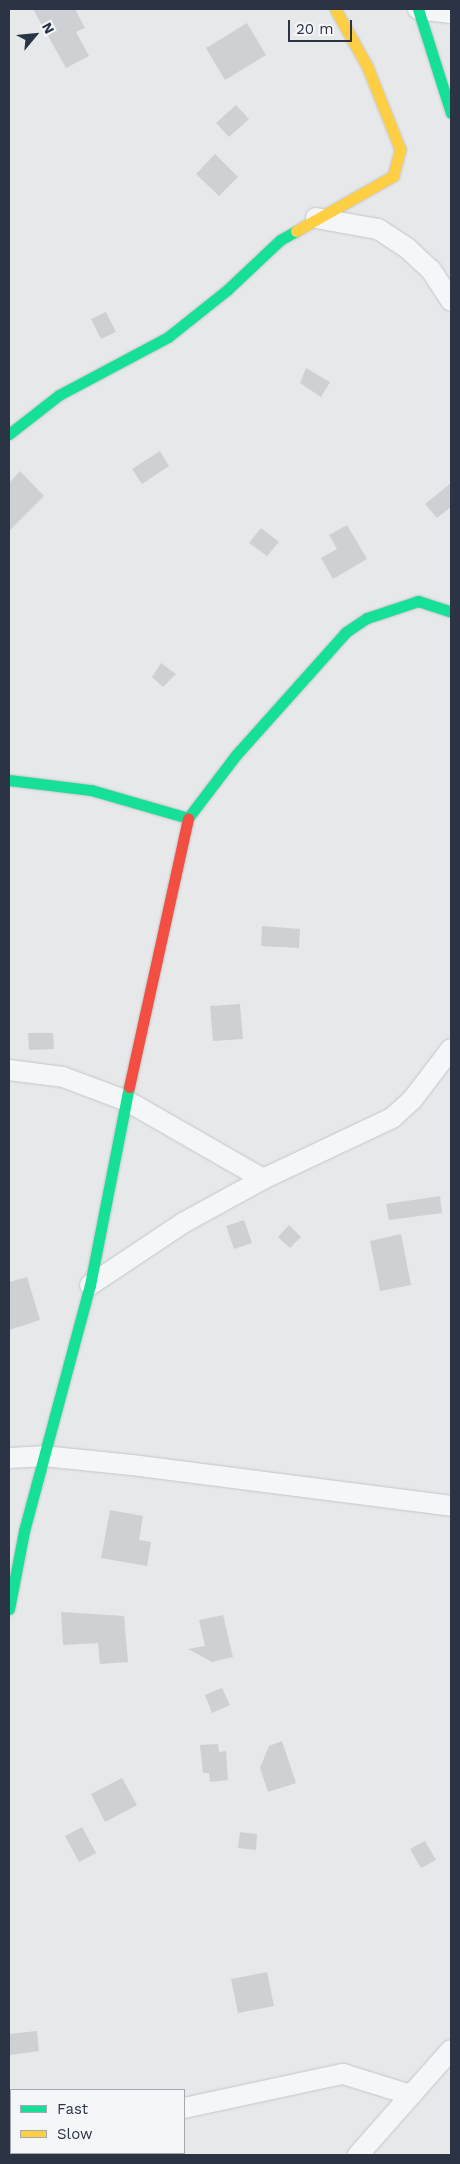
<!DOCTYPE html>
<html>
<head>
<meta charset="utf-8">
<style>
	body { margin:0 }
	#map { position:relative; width:460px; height:2164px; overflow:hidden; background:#e6e8ea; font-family:"Work Sans",sans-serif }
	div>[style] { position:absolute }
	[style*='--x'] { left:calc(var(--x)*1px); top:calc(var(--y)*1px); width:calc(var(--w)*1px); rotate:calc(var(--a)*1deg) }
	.building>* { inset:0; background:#ced0d3 }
	.roads { filter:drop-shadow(0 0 1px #c4c6c8) drop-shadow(0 0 1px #c4c6c8) }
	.street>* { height:20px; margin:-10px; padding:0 10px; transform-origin:10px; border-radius:10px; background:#f5f6f7 }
	.fast>* { height:11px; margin:-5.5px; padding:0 5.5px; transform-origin:5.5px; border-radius:5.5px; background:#16e098 }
	.slow>* { height:11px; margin:-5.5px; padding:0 5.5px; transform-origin:5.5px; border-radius:5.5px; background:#ffcf43 }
	.jam>* { height:11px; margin:-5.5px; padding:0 5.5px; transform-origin:5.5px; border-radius:5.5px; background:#f24e42 }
	span { translate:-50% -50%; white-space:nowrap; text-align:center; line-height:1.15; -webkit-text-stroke:4px #f4f6f9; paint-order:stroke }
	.frame { position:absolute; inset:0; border:10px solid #2b3445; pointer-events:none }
	.legend { position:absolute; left:10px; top:2089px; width:175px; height:65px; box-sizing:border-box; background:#f4f6f9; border:1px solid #a4a8b1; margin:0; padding:6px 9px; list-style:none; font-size:15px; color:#2b3445 }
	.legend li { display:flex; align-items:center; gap:10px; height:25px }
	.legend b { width:25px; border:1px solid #a4a8b1 }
	.north { position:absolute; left:10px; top:10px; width:50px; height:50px; -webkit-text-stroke:4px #f4f6f9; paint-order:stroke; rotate:62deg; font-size:14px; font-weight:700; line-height:20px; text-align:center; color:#2b3445 }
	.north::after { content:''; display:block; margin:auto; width:18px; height:22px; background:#2b3445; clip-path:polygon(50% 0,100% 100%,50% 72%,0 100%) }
	.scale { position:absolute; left:288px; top:20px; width:64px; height:22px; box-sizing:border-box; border:2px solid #2b3445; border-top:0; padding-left:6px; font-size:15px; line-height:18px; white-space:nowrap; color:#2b3445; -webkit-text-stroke:4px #f4f6f9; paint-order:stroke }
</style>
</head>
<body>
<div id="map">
	<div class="building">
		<i style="clip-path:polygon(33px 9px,75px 9px,85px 28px,76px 32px,89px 56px,66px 68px)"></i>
		<i style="clip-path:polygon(247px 23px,266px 55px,225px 80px,206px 48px)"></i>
		<i style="clip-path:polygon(236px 105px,249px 119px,229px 137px,216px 123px)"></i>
		<i style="clip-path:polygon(215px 154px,238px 177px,219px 196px,196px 174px)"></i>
		<i style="clip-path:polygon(106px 312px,116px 332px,101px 339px,91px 319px)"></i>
		<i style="clip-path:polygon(306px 368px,330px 382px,321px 397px,300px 383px)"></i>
		<i style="clip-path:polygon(160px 451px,169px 466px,142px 484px,132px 469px)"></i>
		<i style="clip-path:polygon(20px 471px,44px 496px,9px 531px,9px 483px)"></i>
		<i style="clip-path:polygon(451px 483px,451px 507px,437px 518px,425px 504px)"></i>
		<i style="clip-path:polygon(347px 525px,367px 559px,333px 579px,321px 558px,337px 549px,329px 535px)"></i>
		<i style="clip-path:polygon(261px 528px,279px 542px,267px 556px,249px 543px)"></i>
		<i style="clip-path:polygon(161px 663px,176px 674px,163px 687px,152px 677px)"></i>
		<i style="clip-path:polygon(262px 926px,300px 929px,299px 948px,261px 946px)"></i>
		<i style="clip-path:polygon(240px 1004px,243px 1039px,213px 1041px,210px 1006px)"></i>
		<i style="clip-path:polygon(28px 1033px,53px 1033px,54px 1049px,29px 1050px)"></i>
		<i style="clip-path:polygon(440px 1196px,442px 1213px,389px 1220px,386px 1204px)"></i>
		<i style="clip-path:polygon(244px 1220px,252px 1243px,234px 1249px,226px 1226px)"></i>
		<i style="clip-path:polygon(289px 1225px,301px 1237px,290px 1248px,278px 1237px)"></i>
		<i style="clip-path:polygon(401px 1234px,411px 1285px,380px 1291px,370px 1241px)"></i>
		<i style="clip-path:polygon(27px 1277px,40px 1320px,9px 1330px,9px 1282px)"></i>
		<i style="clip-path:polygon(110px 1510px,143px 1516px,139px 1540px,151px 1542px,147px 1566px,101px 1558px)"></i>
		<i style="clip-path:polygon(61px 1612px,124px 1616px,128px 1662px,100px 1664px,98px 1643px,63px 1645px)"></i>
		<i style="clip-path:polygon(223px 1615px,233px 1657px,212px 1662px,188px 1649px,205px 1646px,199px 1620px)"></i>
		<i style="clip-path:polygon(222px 1688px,230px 1705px,212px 1713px,205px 1695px)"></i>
		<i style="clip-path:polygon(282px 1741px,296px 1783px,268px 1792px,260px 1768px,269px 1746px)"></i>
		<i style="clip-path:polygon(218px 1744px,219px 1752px,226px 1751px,228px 1780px,210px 1782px,209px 1773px,203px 1773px,200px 1745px)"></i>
		<i style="clip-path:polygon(122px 1778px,137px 1805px,105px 1822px,91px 1794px)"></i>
		<i style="clip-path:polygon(82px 1827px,96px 1853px,79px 1862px,65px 1836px)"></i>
		<i style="clip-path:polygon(240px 1832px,257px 1834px,256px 1850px,238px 1848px)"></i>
		<i style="clip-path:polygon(425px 1841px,436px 1860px,421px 1868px,410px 1849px)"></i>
		<i style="clip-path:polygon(267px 1972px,274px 2006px,238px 2013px,231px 1979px)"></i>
		<i style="clip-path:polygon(37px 2031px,39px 2051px,9px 2055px,9px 2034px)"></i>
	</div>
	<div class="roads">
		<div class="street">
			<i style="--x:418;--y:9;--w:33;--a:7"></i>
			<i style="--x:316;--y:218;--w:63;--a:10.1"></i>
			<i style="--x:378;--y:229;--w:35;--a:33"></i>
			<i style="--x:407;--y:248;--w:33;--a:43"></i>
			<i style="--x:431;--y:270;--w:37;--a:57"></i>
			<i style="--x:9;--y:1070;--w:54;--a:7.4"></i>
			<i style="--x:63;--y:1077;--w:68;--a:20.6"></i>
			<i style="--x:127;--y:1101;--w:157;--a:29.8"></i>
			<i style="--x:90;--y:1285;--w:112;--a:-33.7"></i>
			<i style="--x:183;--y:1223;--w:91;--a:-28.8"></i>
			<i style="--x:263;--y:1179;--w:143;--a:-25.3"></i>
			<i style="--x:392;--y:1118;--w:27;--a:-42"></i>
			<i style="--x:412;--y:1100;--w:64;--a:-52.6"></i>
			<i style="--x:9;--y:1458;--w:34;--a:-3"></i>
			<i style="--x:43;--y:1456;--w:89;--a:5.8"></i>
			<i style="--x:132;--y:1465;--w:322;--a:7.3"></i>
			<i style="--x:184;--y:2108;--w:163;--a:-12.1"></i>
			<i style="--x:343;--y:2074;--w:71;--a:17.2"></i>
			<i style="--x:9;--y:2155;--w:10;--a:-11"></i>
			<i style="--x:358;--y:2155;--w:140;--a:-48.5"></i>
		</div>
		<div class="fast">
			<i style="--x:418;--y:9;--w:109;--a:72.4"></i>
			<i style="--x:9;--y:434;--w:63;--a:-38"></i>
			<i style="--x:59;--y:395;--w:123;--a:-28"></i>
			<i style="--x:168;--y:337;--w:75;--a:-38.5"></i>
			<i style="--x:227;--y:290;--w:73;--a:-43.3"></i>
			<i style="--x:280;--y:240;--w:18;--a:-29"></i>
			<i style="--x:9;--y:780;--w:83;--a:7"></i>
			<i style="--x:91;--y:790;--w:101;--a:16.1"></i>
			<i style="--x:188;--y:818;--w:79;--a:-52.7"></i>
			<i style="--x:236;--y:755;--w:165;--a:-48.2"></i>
			<i style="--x:346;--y:632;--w:25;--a:-34"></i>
			<i style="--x:367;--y:618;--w:54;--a:-18.4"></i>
			<i style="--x:418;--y:601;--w:35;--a:18"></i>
			<i style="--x:9;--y:1609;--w:79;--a:-79.1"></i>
			<i style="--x:24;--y:1531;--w:255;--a:-75"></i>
			<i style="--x:90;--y:1285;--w:202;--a:-78.9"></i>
		</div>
		<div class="slow">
			<i style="--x:296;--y:231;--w:112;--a:-29.6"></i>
			<i style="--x:393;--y:176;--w:28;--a:-75"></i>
			<i style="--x:400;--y:149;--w:89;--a:-111.7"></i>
			<i style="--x:367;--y:66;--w:65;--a:-119.3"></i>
		</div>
		<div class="jam">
			<i style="--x:129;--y:1087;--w:275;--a:-77.6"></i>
		</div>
	</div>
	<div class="frame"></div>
	<ul class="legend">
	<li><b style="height:6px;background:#16e098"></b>Fast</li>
	<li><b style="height:6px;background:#ffcf43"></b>Slow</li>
	</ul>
	<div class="north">N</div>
	<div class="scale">20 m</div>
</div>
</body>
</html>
